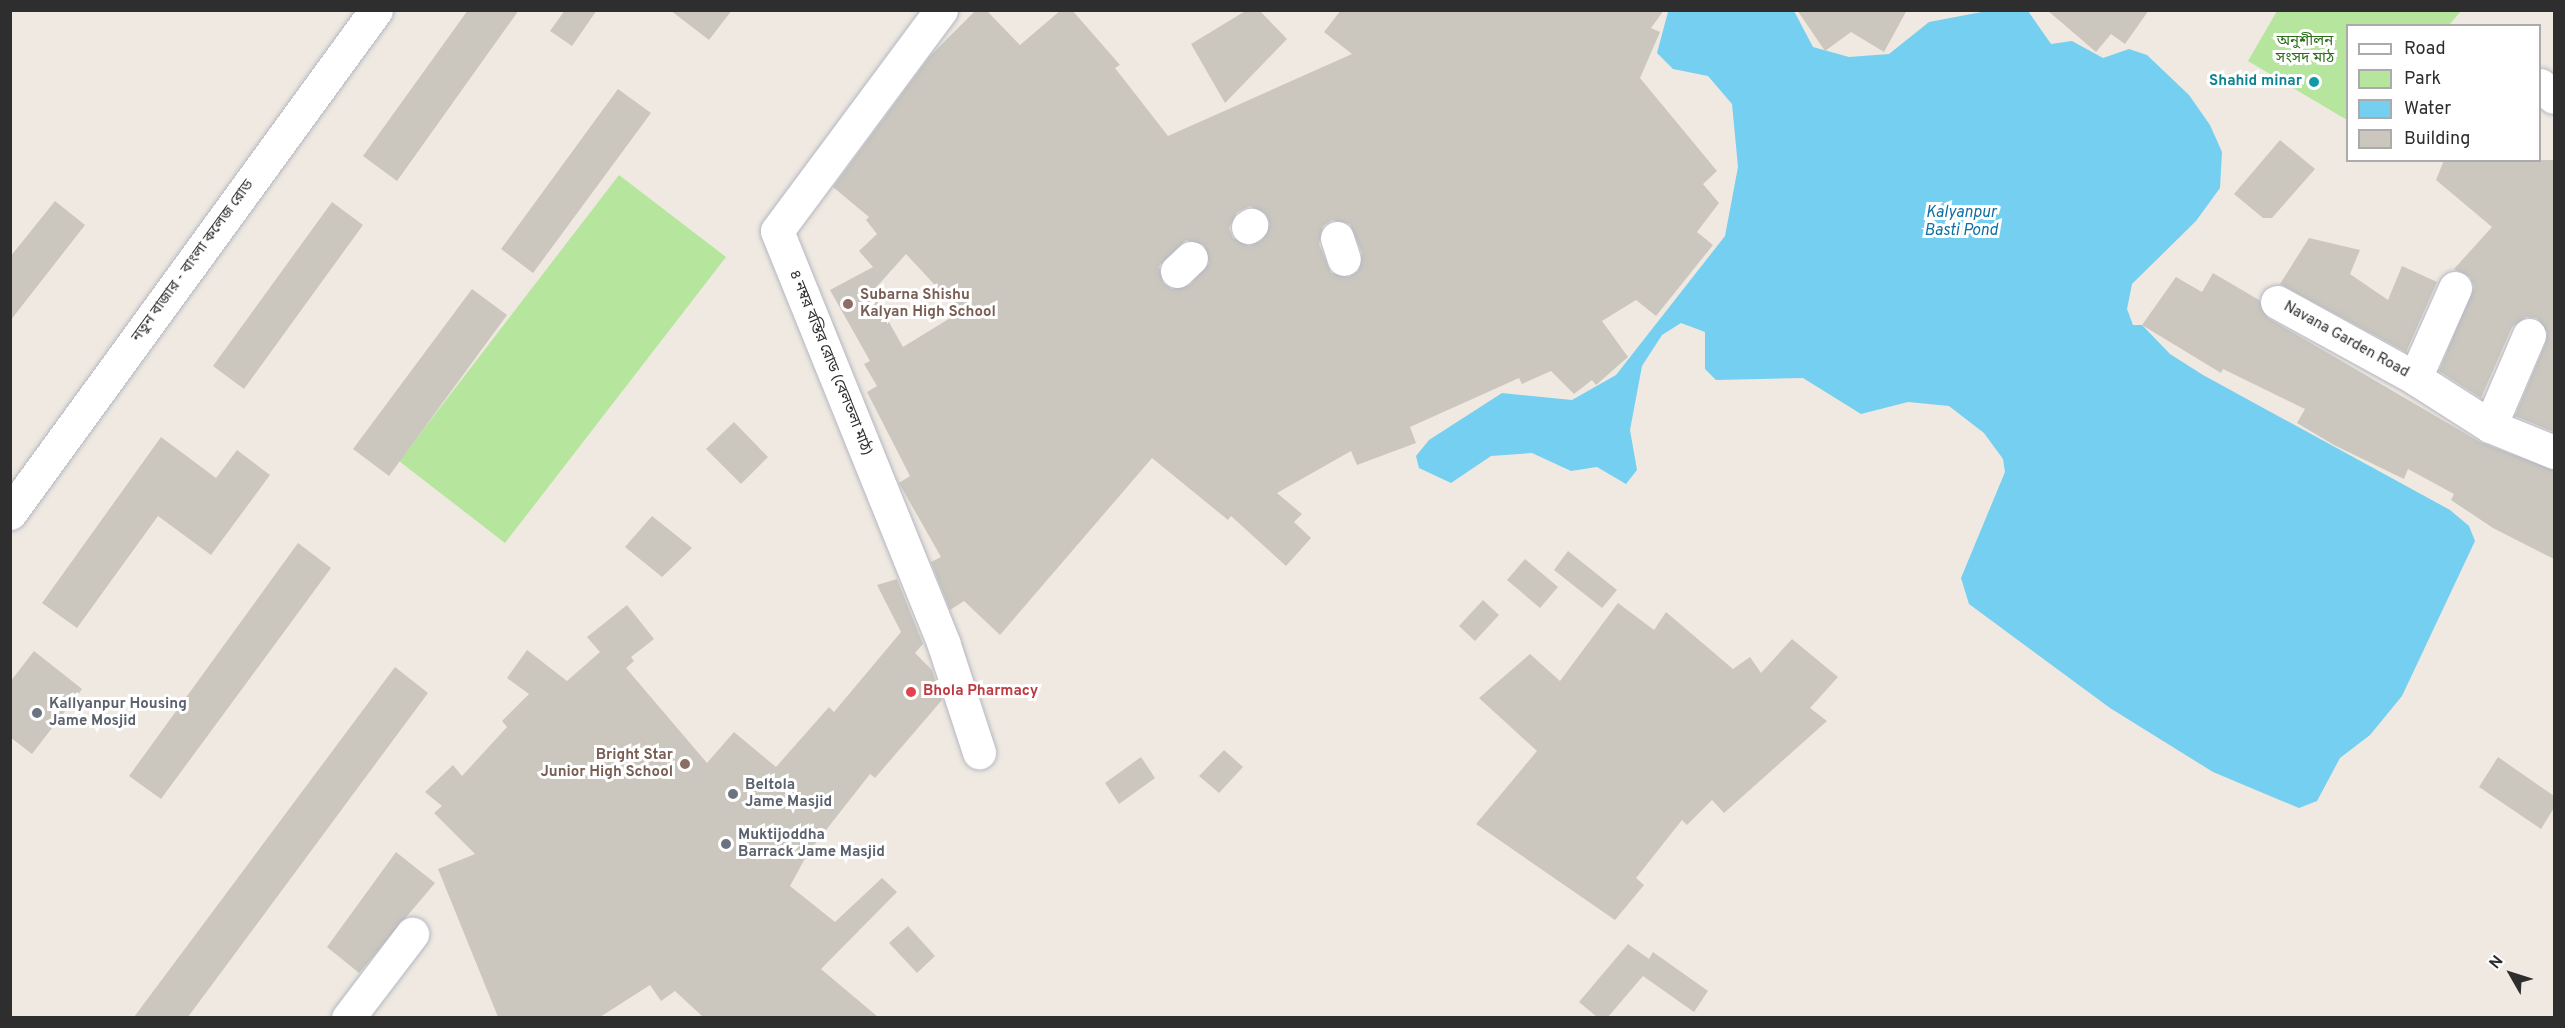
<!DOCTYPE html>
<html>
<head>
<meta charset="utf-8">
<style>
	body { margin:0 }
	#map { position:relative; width:2565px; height:1028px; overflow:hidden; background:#efe9e1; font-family:Overpass,"Noto Sans Bengali",sans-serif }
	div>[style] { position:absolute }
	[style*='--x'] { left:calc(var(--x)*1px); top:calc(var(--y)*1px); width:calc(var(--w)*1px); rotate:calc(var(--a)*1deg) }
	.green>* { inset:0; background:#b6e59e }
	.water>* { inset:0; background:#75cff0 }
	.building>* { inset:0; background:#cbc7bf }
	.roads { filter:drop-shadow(0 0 2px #b4b7c1) drop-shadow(0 0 2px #b4b7c1) }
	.minor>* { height:33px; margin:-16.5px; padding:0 16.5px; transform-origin:16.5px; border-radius:16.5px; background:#fff }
	.dots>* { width:16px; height:16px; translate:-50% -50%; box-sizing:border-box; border:3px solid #fff; border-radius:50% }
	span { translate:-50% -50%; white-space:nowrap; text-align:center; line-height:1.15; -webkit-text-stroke:6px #fff; paint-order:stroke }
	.park-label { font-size:15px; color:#2c6e1b }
	.culture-label { font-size:15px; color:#0d838f; font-weight:700 }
	.right { translate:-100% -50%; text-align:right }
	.street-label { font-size:15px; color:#2e2e2e }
	.education-label { font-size:15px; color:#785e54; font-weight:700 }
	.left { translate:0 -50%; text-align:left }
	.health-label { font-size:15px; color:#be3a42; font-weight:700 }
	.worship-label { font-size:15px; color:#5b616d; font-weight:700 }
	.water-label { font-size:16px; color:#0d6fa3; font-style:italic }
	.frame { position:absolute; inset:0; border:12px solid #2e2e2e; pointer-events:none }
	.legend { position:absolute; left:2346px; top:24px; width:195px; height:138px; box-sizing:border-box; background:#fff; border:2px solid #ababab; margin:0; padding:8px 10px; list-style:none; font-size:18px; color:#2e2e2e }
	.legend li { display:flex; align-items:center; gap:12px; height:30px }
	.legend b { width:30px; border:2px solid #ababab }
	.north { position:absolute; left:2481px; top:944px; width:60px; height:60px; -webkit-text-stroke:4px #fff; paint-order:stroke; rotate:309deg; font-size:16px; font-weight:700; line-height:24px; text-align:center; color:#2e2e2e }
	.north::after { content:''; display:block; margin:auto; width:21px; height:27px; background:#2e2e2e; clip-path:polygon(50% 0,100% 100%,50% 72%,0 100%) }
</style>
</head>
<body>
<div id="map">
	<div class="green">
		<i style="clip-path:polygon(2277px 11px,2277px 10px,2461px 11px,2449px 25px,2348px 26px,2347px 120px,2248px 61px)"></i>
		<i style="clip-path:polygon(619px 175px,726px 257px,505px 543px,399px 461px)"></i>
	</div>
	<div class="water">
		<i style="clip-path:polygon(1794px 11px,1813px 47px,1849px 57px,1889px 54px,1929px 22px,1987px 11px,2028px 11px,2051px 44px,2072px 41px,2103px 58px,2129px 49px,2147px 55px,2189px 95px,2210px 125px,2222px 152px,2220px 188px,2196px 221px,2132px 284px,2127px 309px,2133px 325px,2142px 325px,2170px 354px,2203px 375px,2450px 510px,2469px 526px,2475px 541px,2402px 696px,2370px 735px,2340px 758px,2317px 801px,2299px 808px,2213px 772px,2110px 708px,1969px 604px,1961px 578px,2005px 472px,2003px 459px,1984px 433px,1949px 406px,1908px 402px,1861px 414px,1803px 378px,1716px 380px,1705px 369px,1705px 332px,1681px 323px,1662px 335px,1642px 366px,1630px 430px,1637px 470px,1626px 484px,1597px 467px,1571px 471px,1532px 453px,1491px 456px,1451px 483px,1419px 468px,1416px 456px,1429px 440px,1502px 393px,1572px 400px,1616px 375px,1725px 236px,1738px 167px,1732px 104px,1708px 76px,1673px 69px,1657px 53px,1668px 12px)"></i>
	</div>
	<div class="building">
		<i style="clip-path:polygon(468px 10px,519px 10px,397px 181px,363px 156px)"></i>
		<i style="clip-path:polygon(565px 10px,597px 10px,572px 46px,550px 31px)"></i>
		<i style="clip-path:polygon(670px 10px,732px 10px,709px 40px)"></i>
		<i style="clip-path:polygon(evenodd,976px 10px,986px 10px,1020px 45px,1061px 10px,1072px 10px,1120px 65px,1115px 68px,1168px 136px,1352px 54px,1324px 32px,1341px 10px,1664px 10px,1651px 28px,1660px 32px,1640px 78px,1717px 171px,1703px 184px,1719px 203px,1697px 232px,1713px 245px,1656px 316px,1636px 300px,1602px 321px,1628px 357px,1596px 385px,1592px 380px,1574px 394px,1551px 371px,1522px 384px,1519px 378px,1410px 427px,1416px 443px,1357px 465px,1351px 451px,1277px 493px,1302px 514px,1294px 522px,1311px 538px,1286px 566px,1231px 516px,1228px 520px,1152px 458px,1000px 635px,964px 601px,950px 610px,931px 562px,941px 557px,899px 483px,910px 476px,867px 392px,877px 386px,864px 364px,870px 361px,830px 290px,873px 267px,859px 251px,877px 234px,866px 220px,869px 217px,833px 187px,930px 56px,976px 10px,1250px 206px,1266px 214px,1270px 224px,1262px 240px,1249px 246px,1233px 238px,1229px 228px,1237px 212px,1250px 206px,976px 10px,1332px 220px,1350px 224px,1362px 253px,1358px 271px,1349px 277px,1331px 273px,1319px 244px,1323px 226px,1332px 220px,976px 10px,1186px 240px,1204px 245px,1209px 263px,1190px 285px,1172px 289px,1163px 283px,1159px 266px,1186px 240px,976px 10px,906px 254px,960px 312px,903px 347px,872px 292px,906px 254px)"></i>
		<i style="clip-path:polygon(1247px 10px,1259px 10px,1287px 39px,1225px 103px,1191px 44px)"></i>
		<i style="clip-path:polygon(1797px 10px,1907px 10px,1884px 52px,1851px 32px,1825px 51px)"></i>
		<i style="clip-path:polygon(2047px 10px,2149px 10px,2125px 44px,2111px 34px,2096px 52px)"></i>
		<i style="clip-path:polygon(618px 89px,651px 113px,533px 273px,501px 249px)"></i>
		<i style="clip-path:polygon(2280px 140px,2315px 169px,2272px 218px,2263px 218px,2234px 194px)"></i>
		<i style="clip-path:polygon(2444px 160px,2554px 160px,2554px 432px,2515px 416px,2546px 342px,2547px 332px,2537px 318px,2526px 317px,2512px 327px,2481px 398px,2439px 371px,2474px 287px,2470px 277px,2454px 269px,2492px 227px,2436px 180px)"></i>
		<i style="clip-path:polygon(55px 201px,85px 225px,10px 321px,10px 257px)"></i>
		<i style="clip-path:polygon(332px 202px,363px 225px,244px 389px,213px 366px)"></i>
		<i style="clip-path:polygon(2309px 238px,2360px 250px,2350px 274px,2388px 300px,2402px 266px,2437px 282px,2406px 352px,2280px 284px)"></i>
		<i style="clip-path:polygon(2213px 273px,2259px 300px,2268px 318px,2480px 442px,2554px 470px,2554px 559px,2493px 528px,2451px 500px,2454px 494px,2408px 469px,2404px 479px,2334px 445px,2297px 423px,2305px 409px,2223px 369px,2221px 373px,2142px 325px,2176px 277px,2202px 292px)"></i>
		<i style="clip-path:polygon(472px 289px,507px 315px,389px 476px,353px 449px)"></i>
		<i style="clip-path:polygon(734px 422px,768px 457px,741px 484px,706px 449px)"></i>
		<i style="clip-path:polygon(161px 437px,216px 478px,237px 450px,270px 475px,211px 555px,158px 516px,77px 628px,42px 603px)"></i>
		<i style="clip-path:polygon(652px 516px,692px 548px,662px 577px,625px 547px)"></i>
		<i style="clip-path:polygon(298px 543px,331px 568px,161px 799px,129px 776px)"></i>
		<i style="clip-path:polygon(1568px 551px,1617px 590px,1602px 608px,1554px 570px)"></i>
		<i style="clip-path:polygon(1525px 559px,1558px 587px,1540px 608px,1507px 580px)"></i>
		<i style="clip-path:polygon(897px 579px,923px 644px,915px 653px,932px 670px,942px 700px,875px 778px,870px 774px,808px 853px,790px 886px,835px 922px,882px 878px,897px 892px,821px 969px,878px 1017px,703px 1017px,675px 991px,661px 1001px,650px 985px,600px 1017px,498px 1017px,438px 869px,475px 854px,434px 813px,442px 806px,425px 792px,453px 765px,462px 776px,507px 727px,502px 721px,529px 694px,507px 678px,527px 650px,567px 681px,600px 652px,587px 637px,627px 605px,654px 639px,631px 657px,634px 661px,626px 668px,707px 763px,734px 732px,776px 767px,829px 707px,834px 712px,901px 632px,877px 585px)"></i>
		<i style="clip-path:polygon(1483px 600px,1499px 615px,1475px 641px,1459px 626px)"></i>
		<i style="clip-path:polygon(1618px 603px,1654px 630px,1666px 612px,1733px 669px,1750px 657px,1761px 673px,1792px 639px,1838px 677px,1810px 708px,1827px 721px,1724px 813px,1712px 800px,1687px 825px,1682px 820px,1636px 878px,1644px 885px,1615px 920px,1476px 824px,1537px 751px,1479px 698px,1530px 654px,1560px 681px)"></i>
		<i style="clip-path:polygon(34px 651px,82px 689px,32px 754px,10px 737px,10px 682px)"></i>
		<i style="clip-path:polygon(395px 667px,428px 693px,188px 1017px,134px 1017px)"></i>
		<i style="clip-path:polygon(1224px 750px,1243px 767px,1219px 793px,1199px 776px)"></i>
		<i style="clip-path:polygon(1141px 757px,1155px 778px,1119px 804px,1105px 783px)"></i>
		<i style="clip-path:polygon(2498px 757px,2554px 796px,2554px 808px,2541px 829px,2479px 787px)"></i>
		<i style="clip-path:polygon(396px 852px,435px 883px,359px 973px,327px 947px)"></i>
		<i style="clip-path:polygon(908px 926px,935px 956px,917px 973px,889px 943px)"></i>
		<i style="clip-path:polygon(1628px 944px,1649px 959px,1653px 952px,1708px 991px,1694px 1012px,1643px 976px,1608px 1017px,1597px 1017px,1579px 1002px)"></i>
	</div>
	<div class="roads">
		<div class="minor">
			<i style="--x:941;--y:10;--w:275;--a:126.6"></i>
			<i style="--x:777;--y:231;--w:446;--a:68"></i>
			<i style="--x:944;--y:645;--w:113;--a:71.9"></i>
			<i style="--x:2540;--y:85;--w:18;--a:41"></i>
			<i style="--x:1248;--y:227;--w:4;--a:-34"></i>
			<i style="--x:1337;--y:238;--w:22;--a:72"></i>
			<i style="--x:1177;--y:271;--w:19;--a:-43"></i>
			<i style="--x:2455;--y:288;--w:98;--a:114"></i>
			<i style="--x:2415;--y:378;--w:89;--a:32.6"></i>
			<i style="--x:2490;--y:426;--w:69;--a:22.1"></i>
			<i style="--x:2277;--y:302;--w:158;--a:28.8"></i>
			<i style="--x:2490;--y:426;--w:99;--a:-66.8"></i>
			<i style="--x:10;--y:513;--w:622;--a:-53.96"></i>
			<i style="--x:348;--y:1018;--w:106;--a:-52.7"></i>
		</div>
	</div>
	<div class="dots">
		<i style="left:2314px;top:82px;background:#0f9aa8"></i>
		<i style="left:848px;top:304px;background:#8d6e63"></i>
		<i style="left:911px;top:692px;background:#e0444e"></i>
		<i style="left:37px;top:713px;background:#6b7280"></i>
		<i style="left:685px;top:764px;background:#8d6e63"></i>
		<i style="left:733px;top:794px;background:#6b7280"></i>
		<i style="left:726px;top:844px;background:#6b7280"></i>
	</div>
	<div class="park-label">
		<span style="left:2305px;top:50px">অনুশীলন<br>সংসদ মাঠ</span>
	</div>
	<div class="culture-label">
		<span class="right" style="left:2302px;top:82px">Shahid minar</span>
	</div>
	<div class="street-label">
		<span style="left:193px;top:261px;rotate:-54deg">নতুন বাজার - বাংলা কলেজ রোড</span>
		<span style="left:2346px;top:340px;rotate:29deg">Navana Garden Road</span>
		<span style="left:830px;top:363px;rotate:68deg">৪ নম্বর বস্তির রোড (বেলতলা মাঠ)</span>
	</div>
	<div class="education-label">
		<span class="left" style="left:860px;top:304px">Subarna Shishu<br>Kalyan High School</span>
		<span class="right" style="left:673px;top:764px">Bright Star<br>Junior High School</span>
	</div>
	<div class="health-label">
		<span class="left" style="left:923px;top:692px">Bhola Pharmacy</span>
	</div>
	<div class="worship-label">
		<span class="left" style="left:49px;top:713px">Kallyanpur Housing<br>Jame Mosjid</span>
		<span class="left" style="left:745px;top:794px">Beltola<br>Jame Masjid</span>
		<span class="left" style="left:738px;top:844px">Muktijoddha<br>Barrack Jame Masjid</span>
	</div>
	<div class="water-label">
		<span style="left:1961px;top:222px">Kalyanpur<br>Basti Pond</span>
	</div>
	<div class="frame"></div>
	<ul class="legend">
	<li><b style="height:8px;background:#fff"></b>Road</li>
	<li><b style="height:16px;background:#b6e59e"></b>Park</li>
	<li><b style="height:16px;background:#75cff0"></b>Water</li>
	<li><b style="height:16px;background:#cbc7bf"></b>Building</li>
	</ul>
	<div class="north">N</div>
</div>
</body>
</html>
